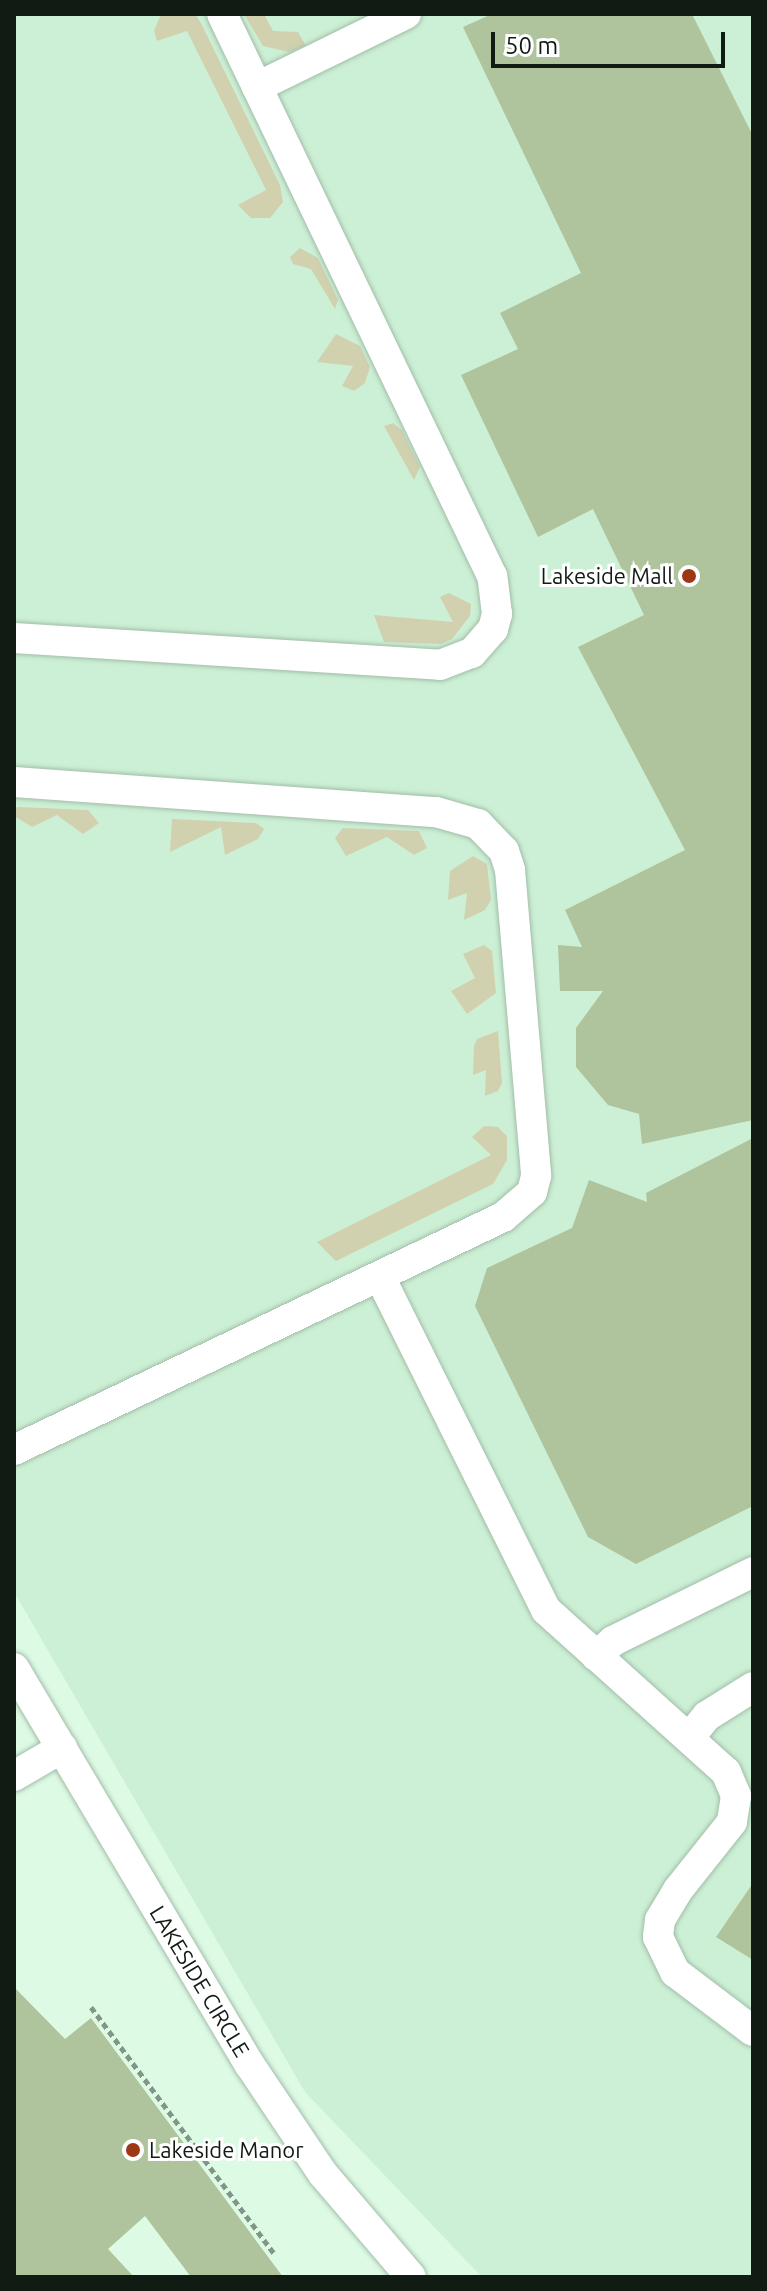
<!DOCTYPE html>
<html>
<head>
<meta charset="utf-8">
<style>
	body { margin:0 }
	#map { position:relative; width:767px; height:2291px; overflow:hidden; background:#ddfae5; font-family:Ubuntu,sans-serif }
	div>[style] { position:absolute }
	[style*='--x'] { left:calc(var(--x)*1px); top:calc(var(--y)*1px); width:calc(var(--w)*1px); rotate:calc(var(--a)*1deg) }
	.built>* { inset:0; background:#ccf0d5 }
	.green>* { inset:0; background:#d1d1b0 }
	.building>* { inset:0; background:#afc39c }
	.path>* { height:5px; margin-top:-2.5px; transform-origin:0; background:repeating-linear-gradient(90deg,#819687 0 6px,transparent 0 10px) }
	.roads { filter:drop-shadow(0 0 2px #a2bda9) drop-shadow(0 0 2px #a2bda9) }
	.minor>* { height:30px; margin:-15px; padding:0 15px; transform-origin:15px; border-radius:15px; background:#fff }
	.dots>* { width:22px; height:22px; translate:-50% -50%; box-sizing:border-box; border:4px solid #fff; border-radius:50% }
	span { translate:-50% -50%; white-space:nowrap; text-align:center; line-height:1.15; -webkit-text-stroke:6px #fff; paint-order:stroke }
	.poi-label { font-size:22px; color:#101b13 }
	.right { translate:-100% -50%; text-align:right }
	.left { translate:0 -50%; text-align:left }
	.street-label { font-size:22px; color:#101b13 }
	.frame { position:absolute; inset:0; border:16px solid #101b13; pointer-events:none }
	.scale { position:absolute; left:491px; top:32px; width:234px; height:36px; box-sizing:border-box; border:4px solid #101b13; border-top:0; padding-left:10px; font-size:24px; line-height:28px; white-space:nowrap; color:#101b13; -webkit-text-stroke:6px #fff; paint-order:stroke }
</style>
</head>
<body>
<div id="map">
	<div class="built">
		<i style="clip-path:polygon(14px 14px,753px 14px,753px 2277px,482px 2277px,305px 2092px,14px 1592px)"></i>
	</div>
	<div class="green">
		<i style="clip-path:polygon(161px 14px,195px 14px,201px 23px,280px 185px,283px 202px,270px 218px,251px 218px,238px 205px,266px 190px,187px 31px,157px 41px,154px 31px)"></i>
		<i style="clip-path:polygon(244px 14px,264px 14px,273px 31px,298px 32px,306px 46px,289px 52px,263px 46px)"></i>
		<i style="clip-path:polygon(300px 248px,318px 258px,338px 300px,335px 309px,311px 269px,293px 264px,290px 257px)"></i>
		<i style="clip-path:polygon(336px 334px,360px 346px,370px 367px,365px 383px,354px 391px,342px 386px,353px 366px,317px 362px)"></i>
		<i style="clip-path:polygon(393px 423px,402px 430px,420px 467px,414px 480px,384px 426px)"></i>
		<i style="clip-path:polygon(449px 593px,471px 604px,470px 616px,452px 639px,441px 644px,384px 642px,374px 615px,453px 622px,440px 597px)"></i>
		<i style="clip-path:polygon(19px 807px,88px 810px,99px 823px,83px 834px,57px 815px,32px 827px,14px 816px,14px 808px)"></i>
		<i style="clip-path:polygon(172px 819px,256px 823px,264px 829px,258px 839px,225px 855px,221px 827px,170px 852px)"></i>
		<i style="clip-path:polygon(343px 828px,419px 831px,427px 848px,414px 855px,387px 837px,346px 856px,335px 838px)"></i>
		<i style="clip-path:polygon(473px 856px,487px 864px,491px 900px,485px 910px,464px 920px,467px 893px,448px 900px,450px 871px)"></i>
		<i style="clip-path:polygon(484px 945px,492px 951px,496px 993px,467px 1014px,451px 991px,475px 978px,463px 954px)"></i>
		<i style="clip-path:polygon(498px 1031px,502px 1083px,498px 1091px,485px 1096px,486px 1070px,473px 1075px,474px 1046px,477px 1039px)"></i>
		<i style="clip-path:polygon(484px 1126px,498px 1127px,507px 1136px,507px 1160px,493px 1184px,336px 1261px,317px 1242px,491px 1155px,472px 1137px)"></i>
	</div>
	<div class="building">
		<i style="clip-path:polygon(492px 14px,692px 14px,753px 136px,753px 1120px,642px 1144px,639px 1114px,608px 1105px,576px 1067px,576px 1028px,603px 991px,560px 991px,558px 945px,582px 947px,565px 910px,685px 850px,578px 647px,644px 615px,593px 509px,538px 537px,461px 375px,518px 349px,500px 313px,581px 273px,463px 27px)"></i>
		<i style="clip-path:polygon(753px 1138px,753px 1506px,636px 1564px,588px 1537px,475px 1306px,487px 1268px,572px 1228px,589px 1180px,647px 1202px,646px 1193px)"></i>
		<i style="clip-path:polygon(753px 1883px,753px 1960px,716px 1937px)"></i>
		<i style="clip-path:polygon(14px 1987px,65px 2039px,91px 2018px,283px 2277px,191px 2277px,145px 2216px,108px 2249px,134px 2277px,14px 2277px)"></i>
	</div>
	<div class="path">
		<i style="--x:91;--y:2007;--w:309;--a:53.4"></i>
	</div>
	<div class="roads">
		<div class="minor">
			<i style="--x:257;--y:87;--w:166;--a:-26.1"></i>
			<i style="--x:14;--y:638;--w:427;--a:3.6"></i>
			<i style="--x:440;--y:665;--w:34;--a:-21"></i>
			<i style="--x:472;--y:653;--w:32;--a:-49"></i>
			<i style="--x:493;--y:629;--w:16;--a:-75"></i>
			<i style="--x:497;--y:614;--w:38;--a:-97"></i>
			<i style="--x:492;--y:576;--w:623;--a:-115.66"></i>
			<i style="--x:14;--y:782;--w:423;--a:4.1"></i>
			<i style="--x:436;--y:812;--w:44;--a:15.9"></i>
			<i style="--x:478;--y:824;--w:37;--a:46"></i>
			<i style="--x:504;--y:851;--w:20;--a:72"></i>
			<i style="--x:510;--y:870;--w:307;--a:85.1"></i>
			<i style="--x:536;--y:1176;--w:16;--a:104"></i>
			<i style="--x:532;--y:1192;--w:38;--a:139"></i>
			<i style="--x:503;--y:1217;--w:542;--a:154.52"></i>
			<i style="--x:380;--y:1277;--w:372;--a:63.5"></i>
			<i style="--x:546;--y:1610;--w:242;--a:42"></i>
			<i style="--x:726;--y:1772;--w:26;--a:67"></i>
			<i style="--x:736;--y:1796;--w:26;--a:99"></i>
			<i style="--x:732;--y:1822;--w:87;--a:128.5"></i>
			<i style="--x:678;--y:1890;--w:35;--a:121"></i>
			<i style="--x:660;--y:1920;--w:17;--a:97"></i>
			<i style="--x:658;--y:1937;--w:39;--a:64"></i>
			<i style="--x:675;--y:1972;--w:98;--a:37.1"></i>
			<i style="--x:596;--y:1656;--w:23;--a:-41"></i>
			<i style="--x:613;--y:1641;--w:156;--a:-26.2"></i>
			<i style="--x:14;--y:1668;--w:462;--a:59.3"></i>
			<i style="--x:250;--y:2065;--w:131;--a:56.2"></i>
			<i style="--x:323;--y:2174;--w:135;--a:49.5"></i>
			<i style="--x:689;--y:1738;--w:28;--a:-51"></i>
			<i style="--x:707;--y:1716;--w:54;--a:-32.2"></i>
			<i style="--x:14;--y:1776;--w:56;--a:-30.3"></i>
		</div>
	</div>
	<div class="dots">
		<i style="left:689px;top:576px;background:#9e3714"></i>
		<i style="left:133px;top:2150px;background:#9e3714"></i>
	</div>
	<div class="poi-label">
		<span class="right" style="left:673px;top:576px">Lakeside Mall</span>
		<span class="left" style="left:149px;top:2150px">Lakeside Manor</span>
	</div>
	<div class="street-label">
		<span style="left:200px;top:1981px;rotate:59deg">LAKESIDE CIRCLE</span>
	</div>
	<div class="frame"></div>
	<div class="scale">50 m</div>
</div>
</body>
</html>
